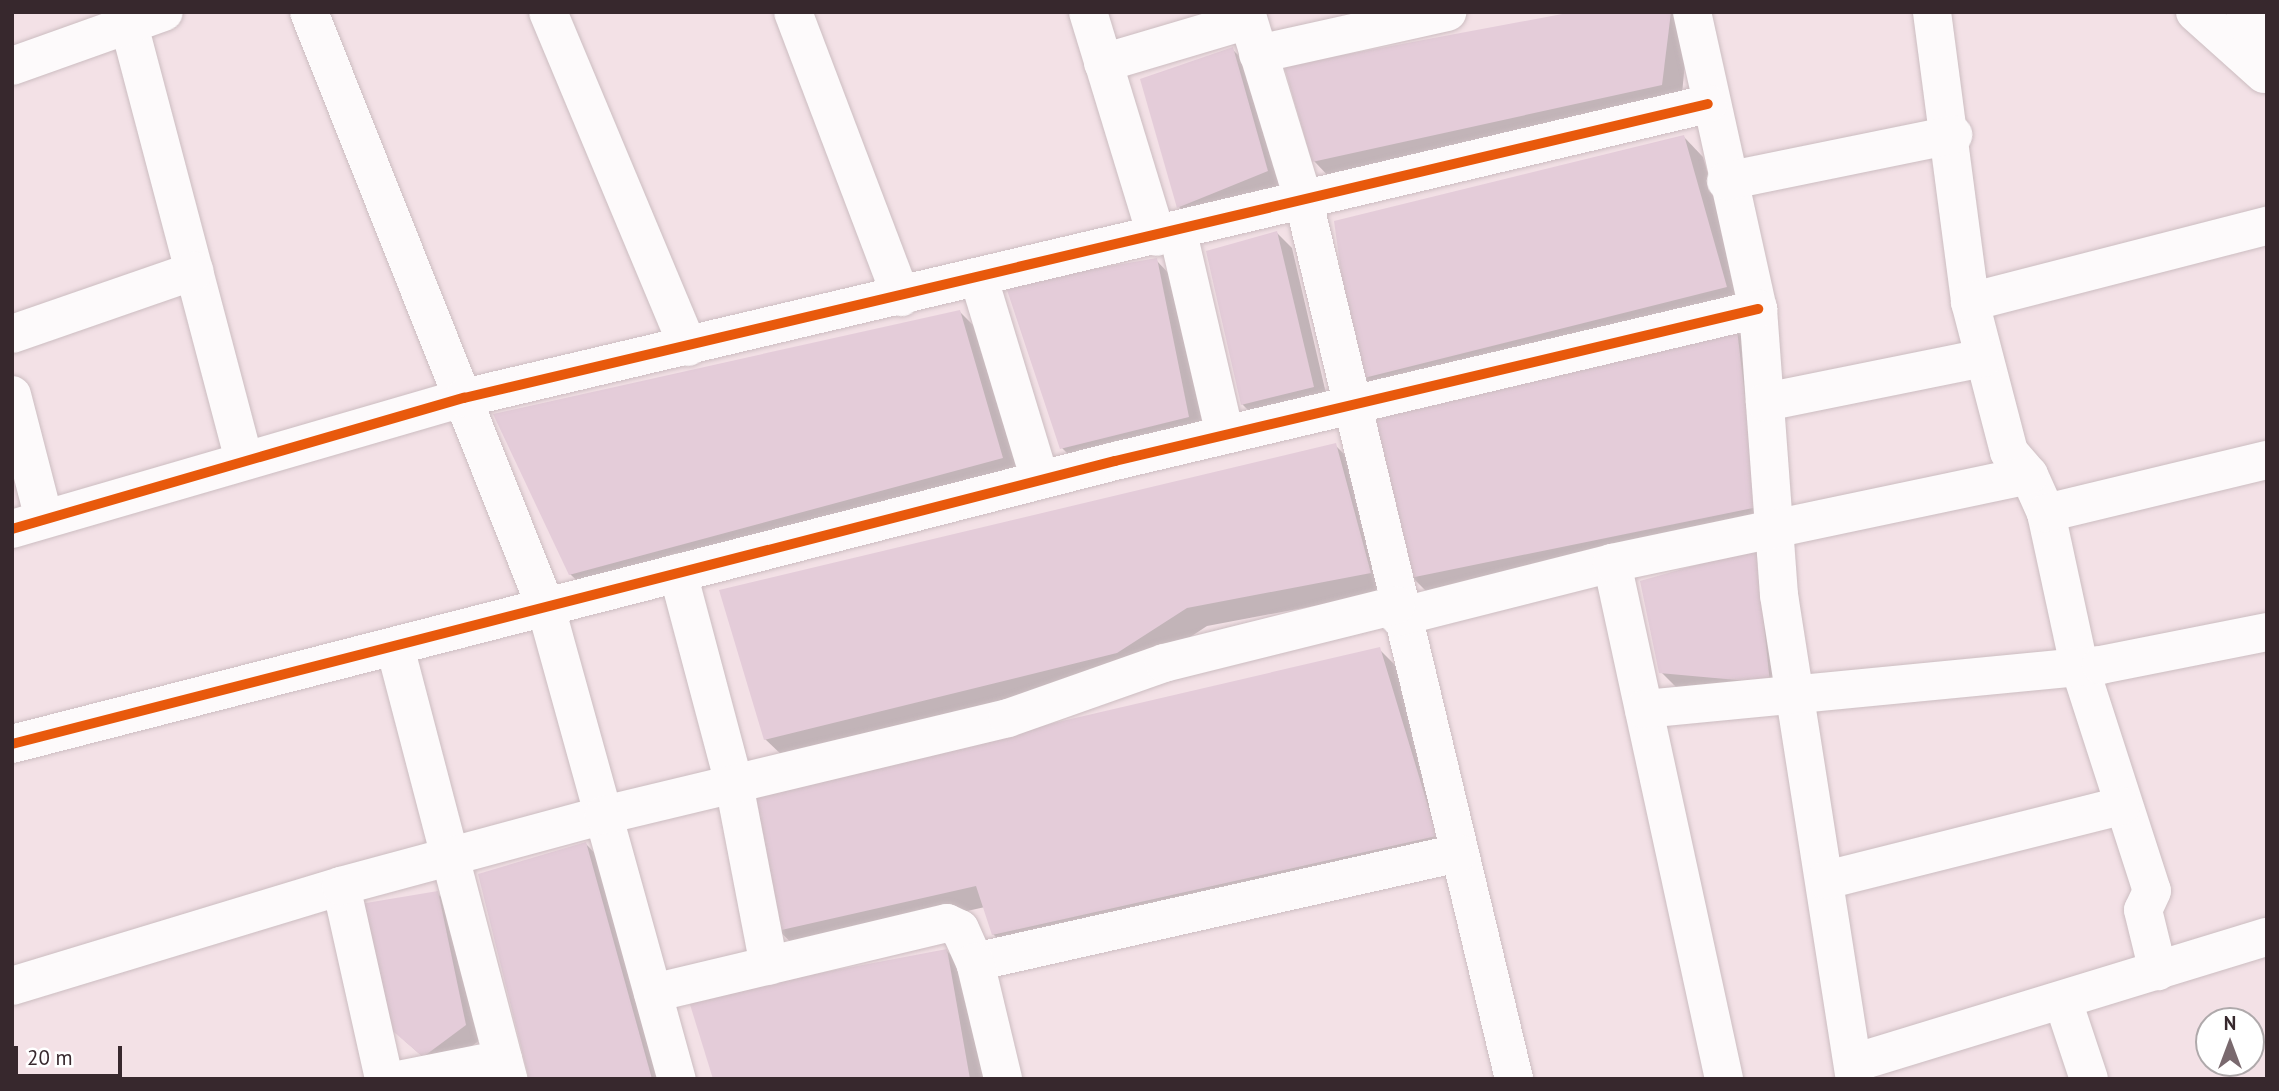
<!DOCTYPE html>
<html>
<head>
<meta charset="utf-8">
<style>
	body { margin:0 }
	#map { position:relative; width:2279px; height:1091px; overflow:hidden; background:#f3e1e6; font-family:"PT Sans",sans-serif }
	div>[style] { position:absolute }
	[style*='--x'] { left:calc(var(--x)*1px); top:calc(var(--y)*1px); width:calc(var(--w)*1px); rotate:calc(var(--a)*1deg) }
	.shadow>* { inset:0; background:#0003 }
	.building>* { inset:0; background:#e4ccd9 }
	.roads { filter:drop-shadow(0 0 2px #ccbdc1) drop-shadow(0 0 2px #ccbdc1) }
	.minor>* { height:38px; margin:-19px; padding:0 19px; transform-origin:19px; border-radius:19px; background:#fdfafb }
	.cycleway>* { height:10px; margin:-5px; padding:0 5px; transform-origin:5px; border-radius:5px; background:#e8590c }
	span { translate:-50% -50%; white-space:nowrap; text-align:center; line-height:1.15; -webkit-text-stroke:5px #fff; paint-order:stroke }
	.frame { position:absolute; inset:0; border:14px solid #37282d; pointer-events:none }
	.north { position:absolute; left:2195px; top:1007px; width:70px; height:70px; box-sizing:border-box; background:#fff; border:2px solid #afa9ab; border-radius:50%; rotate:0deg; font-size:19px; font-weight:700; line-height:28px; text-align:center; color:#37282d }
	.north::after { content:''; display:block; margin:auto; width:24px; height:32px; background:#79696e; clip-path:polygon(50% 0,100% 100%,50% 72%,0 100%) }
	.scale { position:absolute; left:14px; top:1046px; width:108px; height:32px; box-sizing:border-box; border:4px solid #37282d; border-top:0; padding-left:9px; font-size:21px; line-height:24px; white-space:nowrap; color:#37282d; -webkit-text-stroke:5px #fff; paint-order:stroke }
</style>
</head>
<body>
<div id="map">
	<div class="shadow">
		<i style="clip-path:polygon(1583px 12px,1690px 12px,1681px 104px,1333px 181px,1314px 161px)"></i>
		<i style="clip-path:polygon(1232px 49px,1247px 64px,1282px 186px,1194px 222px,1179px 207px)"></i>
		<i style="clip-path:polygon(1684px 137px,1703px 157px,1746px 306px,1377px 398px,1358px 379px)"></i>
		<i style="clip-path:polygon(1277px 233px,1292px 248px,1328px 402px,1257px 419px,1242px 404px)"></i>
		<i style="clip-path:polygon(1156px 260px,1175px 280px,1207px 436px,1081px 467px,1062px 448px)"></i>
		<i style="clip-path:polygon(960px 312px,979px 331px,1021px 477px,590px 593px,570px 574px)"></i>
		<i style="clip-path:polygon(1736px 331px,1756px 350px,1776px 526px,1431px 596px,1412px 577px)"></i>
		<i style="clip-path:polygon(1335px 445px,1354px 464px,1389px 592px,1207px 626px,1137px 672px,785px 758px,765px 739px)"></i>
		<i style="clip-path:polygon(1755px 550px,1770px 565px,1784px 697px,1676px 687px,1661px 672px)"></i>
		<i style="clip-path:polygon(1379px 649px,1399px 669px,1455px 855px,1013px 954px,993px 934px,985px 907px,798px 949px,778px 930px)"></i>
		<i style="clip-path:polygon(586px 844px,605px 864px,665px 1079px,531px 1079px)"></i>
		<i style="clip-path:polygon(437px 893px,452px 908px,480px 1040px,439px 1071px,405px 1041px)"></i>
		<i style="clip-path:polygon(947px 951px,966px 970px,985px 1079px,715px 1079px)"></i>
	</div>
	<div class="building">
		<i style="clip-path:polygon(1573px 12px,1671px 12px,1662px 85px,1312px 162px,1284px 66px)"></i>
		<i style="clip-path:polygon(1233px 47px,1268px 171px,1177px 208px,1140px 79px)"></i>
		<i style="clip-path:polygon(1684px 135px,1727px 287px,1356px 380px,1334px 221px)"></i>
		<i style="clip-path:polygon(1277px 231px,1314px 387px,1241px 405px,1206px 251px)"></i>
		<i style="clip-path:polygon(1157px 258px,1189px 417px,1060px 449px,1005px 284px)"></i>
		<i style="clip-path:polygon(960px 310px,1003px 458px,569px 575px,493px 414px)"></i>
		<i style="clip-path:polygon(1737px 329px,1758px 507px,1410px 578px,1372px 413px)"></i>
		<i style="clip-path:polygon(1336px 443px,1371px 573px,1187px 608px,1117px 653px,764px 740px,719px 590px)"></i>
		<i style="clip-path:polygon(1756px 548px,1770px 683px,1659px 673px,1640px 581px)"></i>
		<i style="clip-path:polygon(1380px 647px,1437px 836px,992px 935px,976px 886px,777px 931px,753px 793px)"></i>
		<i style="clip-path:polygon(586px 842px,652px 1079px,529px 1079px,478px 874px)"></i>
		<i style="clip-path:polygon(438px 891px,466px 1025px,423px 1057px,388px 1027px,360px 904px)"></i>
		<i style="clip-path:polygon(947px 949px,970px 1079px,713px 1079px,688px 998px)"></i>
	</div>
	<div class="roads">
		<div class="minor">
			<i style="--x:309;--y:12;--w:641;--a:68.31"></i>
			<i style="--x:546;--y:608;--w:489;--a:74.5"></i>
			<i style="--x:548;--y:12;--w:363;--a:67.3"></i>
			<i style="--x:793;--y:12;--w:305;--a:69.2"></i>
			<i style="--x:1088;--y:12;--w:235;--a:73"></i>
			<i style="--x:1246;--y:12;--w:199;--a:73"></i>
			<i style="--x:1304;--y:202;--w:902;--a:76.53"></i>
			<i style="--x:1692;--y:12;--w:304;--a:77.5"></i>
			<i style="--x:1758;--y:309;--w:287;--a:85.8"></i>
			<i style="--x:1779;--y:595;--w:490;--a:81.1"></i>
			<i style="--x:1932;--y:12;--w:292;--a:82.5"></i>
			<i style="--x:1970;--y:302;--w:155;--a:75.4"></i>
			<i style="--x:2009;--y:452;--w:30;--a:49"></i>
			<i style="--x:2029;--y:475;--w:42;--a:65.9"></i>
			<i style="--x:2046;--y:513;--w:156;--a:77.8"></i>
			<i style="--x:2079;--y:665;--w:237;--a:72.1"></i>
			<i style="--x:2152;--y:891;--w:21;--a:115"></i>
			<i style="--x:2143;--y:910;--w:63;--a:76.2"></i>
			<i style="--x:2195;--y:12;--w:93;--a:41.9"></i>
			<i style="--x:2245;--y:12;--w:64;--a:72.7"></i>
			<i style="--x:129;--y:25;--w:449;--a:75.2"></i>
			<i style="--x:1258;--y:54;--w:194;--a:-12.5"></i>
			<i style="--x:1103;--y:63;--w:151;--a:-16.5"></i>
			<i style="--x:12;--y:66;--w:161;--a:-19.6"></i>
			<i style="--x:1726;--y:181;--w:232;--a:-11.5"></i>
			<i style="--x:1178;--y:233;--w:207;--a:76.9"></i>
			<i style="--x:979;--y:279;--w:210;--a:73.1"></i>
			<i style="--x:1970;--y:302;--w:307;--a:-14.4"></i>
			<i style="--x:12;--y:334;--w:193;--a:-19.1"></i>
			<i style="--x:12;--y:395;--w:128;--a:75.5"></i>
			<i style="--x:1765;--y:402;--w:223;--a:-11.4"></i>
			<i style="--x:2046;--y:513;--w:227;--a:-13.5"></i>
			<i style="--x:12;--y:529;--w:471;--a:-16.2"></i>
			<i style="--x:464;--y:398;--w:1278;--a:-13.3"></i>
			<i style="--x:1612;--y:563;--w:528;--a:77.75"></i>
			<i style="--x:678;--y:573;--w:218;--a:75.1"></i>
			<i style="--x:734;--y:784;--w:185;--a:79.1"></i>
			<i style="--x:1399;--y:617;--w:220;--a:-14.2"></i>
			<i style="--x:1612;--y:563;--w:426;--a:-11.9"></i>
			<i style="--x:395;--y:647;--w:447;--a:75.3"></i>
			<i style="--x:1644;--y:709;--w:459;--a:-5.5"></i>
			<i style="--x:2101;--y:665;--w:169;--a:-11.2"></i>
			<i style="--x:12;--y:744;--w:1139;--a:-14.39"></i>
			<i style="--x:1115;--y:461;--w:661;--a:-13.3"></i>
			<i style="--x:1826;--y:880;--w:304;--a:-14.1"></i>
			<i style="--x:341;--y:886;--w:198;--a:77.4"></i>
			<i style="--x:975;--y:962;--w:495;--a:-12.7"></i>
			<i style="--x:12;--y:986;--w:344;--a:-16.9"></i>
			<i style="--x:341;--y:886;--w:272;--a:-15.1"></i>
			<i style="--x:604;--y:815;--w:415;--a:-13.5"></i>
			<i style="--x:1008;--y:718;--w:165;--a:-19.4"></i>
			<i style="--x:1164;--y:663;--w:239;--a:-14"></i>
			<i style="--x:653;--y:993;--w:302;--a:-13.4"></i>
			<i style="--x:947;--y:923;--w:14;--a:25"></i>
			<i style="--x:960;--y:929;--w:36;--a:66"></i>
			<i style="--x:975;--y:962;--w:120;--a:76.5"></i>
			<i style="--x:2063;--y:1001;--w:82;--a:71.6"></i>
			<i style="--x:1854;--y:1063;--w:432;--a:-17"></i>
			<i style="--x:404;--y:1079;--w:101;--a:-11.4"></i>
		</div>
	</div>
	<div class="cycleway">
		<i style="--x:12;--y:529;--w:471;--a:-16.2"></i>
		<i style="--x:464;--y:398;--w:1278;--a:-13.3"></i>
		<i style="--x:12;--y:744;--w:1139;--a:-14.39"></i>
		<i style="--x:1115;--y:461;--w:661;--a:-13.3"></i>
	</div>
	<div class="frame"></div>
	<div class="north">N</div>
	<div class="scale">20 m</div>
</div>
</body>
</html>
